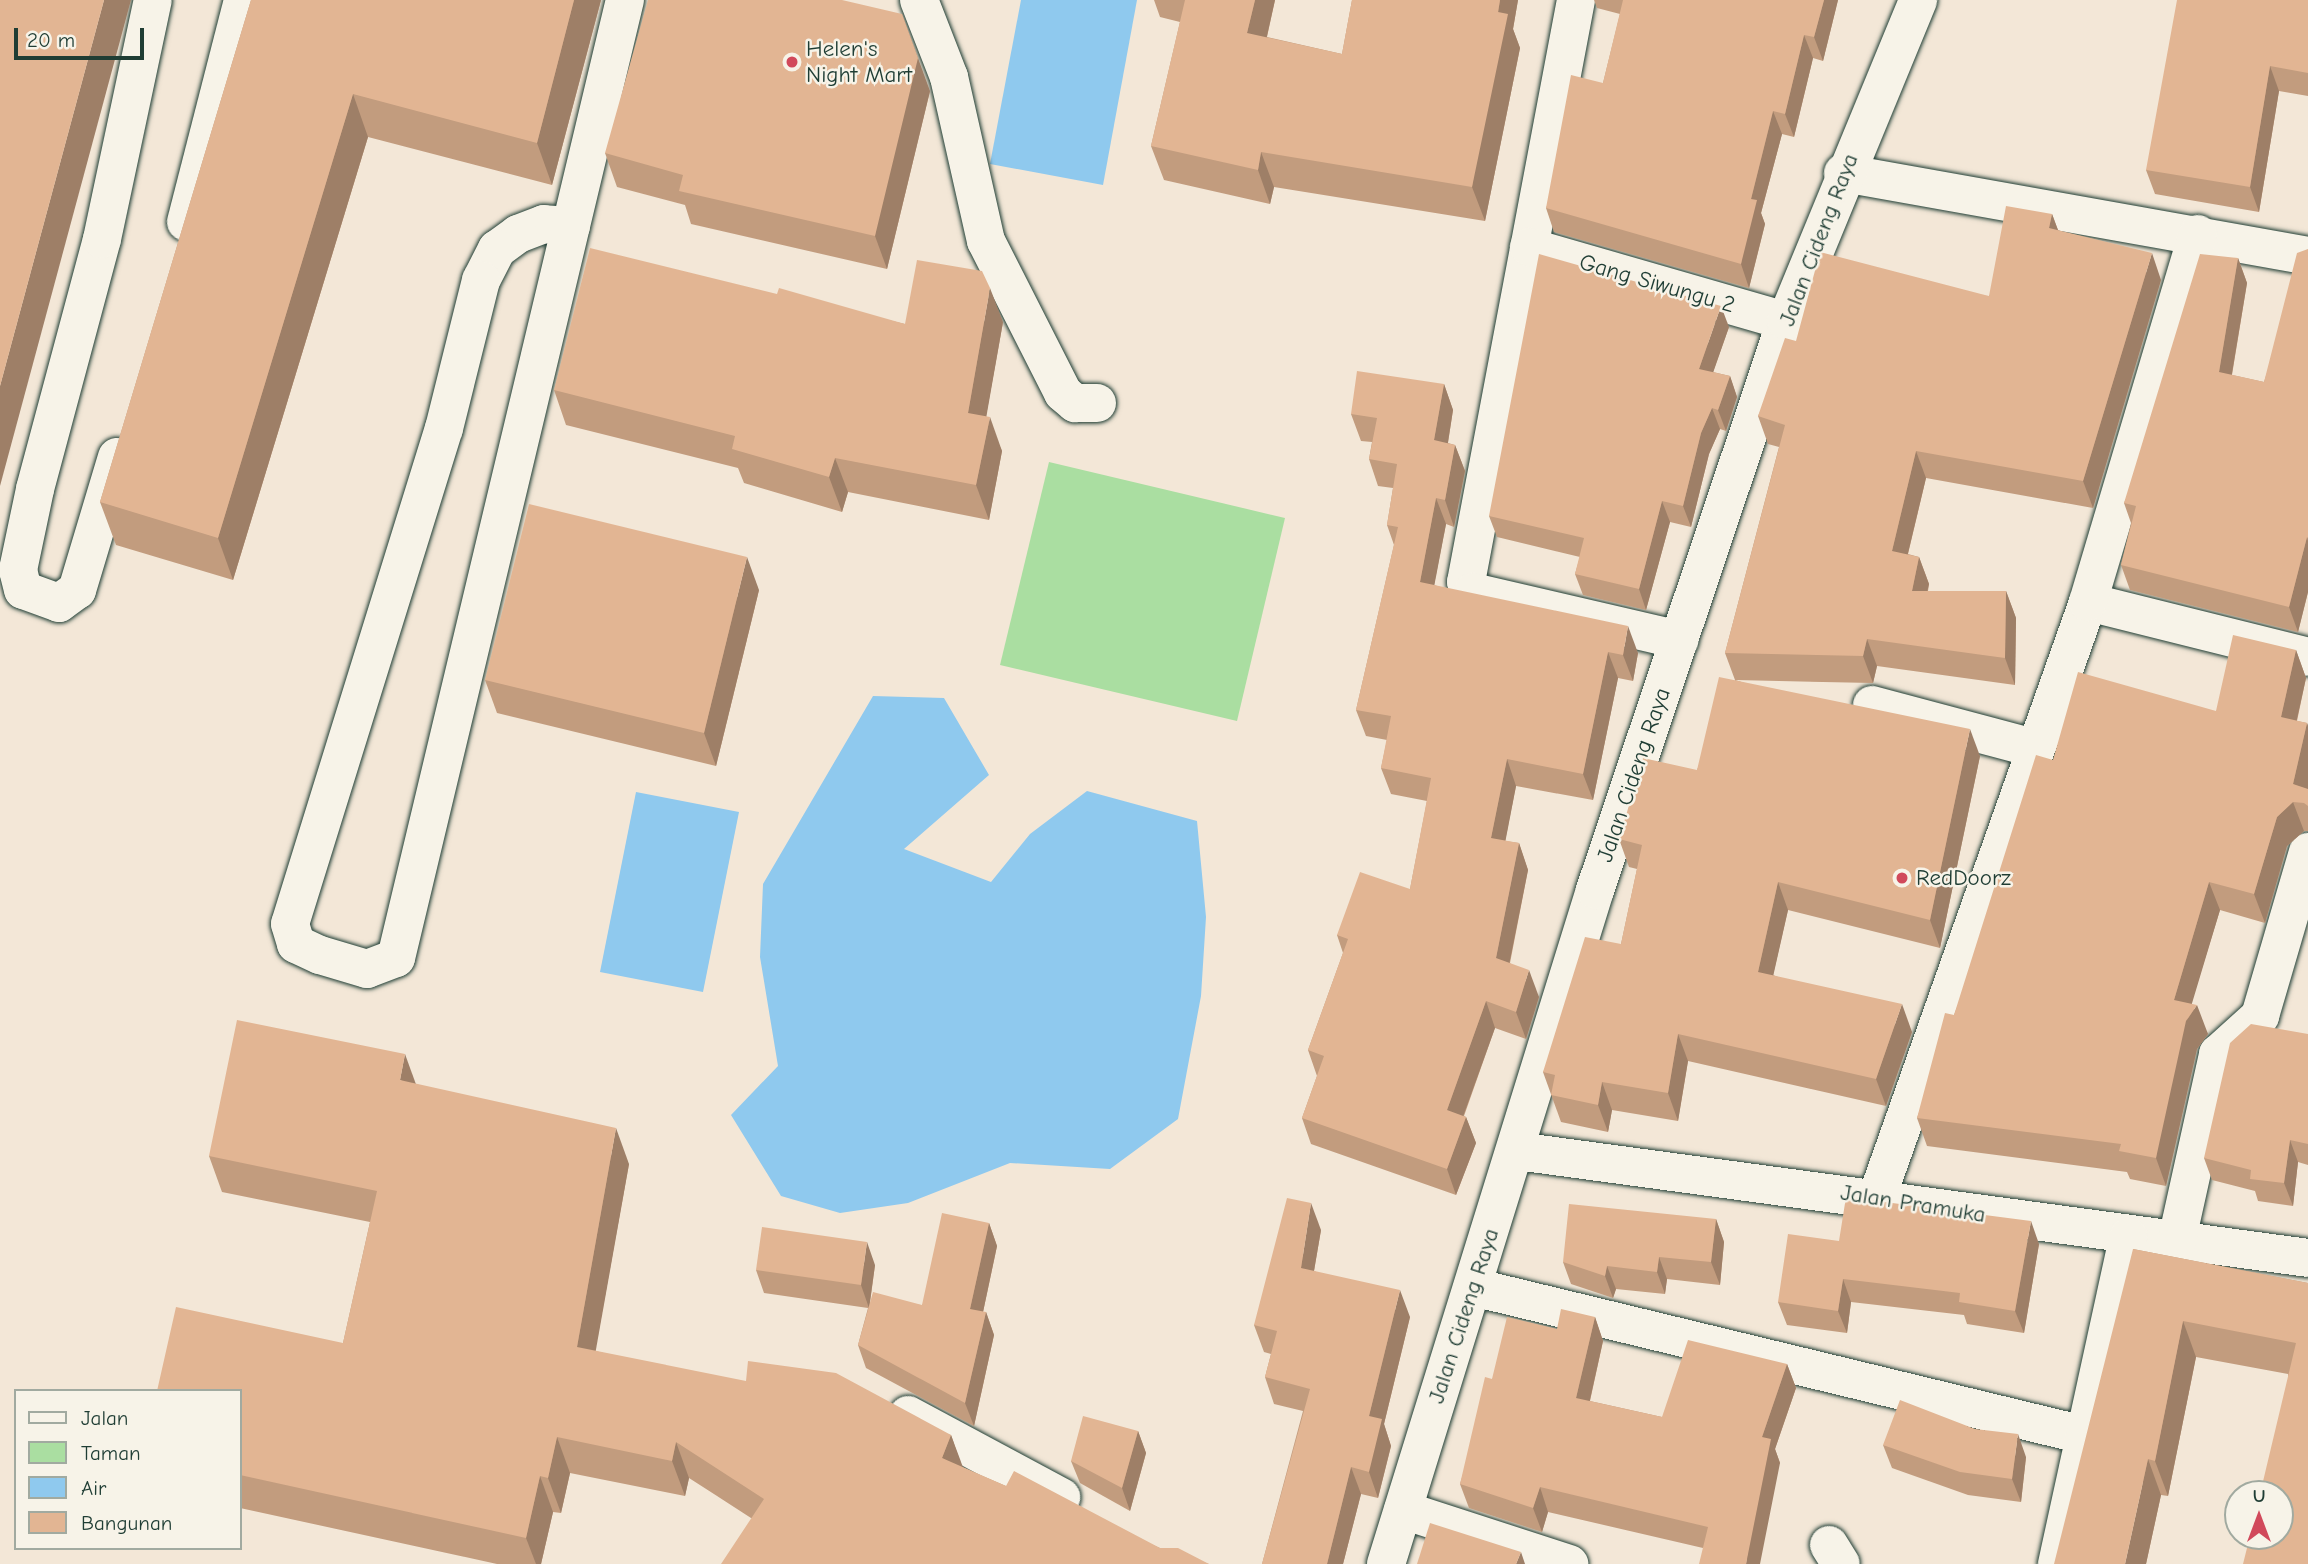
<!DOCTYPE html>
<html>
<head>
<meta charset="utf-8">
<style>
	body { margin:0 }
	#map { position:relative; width:2308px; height:1564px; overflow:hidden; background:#f3e7d7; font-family:"Comic Neue",sans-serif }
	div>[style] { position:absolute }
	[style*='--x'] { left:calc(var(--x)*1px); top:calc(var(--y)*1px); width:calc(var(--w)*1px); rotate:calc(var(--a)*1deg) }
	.green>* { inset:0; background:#aadea1 }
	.water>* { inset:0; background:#8fc9ee }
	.roads { filter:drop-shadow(0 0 2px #1f3d34) drop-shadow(0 0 2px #1f3d34) }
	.minor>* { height:38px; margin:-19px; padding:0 19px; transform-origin:19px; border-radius:19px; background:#f7f3e8 }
	.wall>* { inset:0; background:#c29c7e }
	.shaded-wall>* { inset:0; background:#9e7f67 }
	.building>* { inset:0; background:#e2b593 }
	.dots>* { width:19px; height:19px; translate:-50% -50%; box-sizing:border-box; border:4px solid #f7f3e8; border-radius:50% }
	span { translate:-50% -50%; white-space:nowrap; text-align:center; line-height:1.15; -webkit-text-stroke:5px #f7f3e8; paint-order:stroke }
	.poi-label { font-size:23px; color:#1f3d34 }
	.left { translate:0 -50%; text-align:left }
	.street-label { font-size:23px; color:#1f3d34 }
	.legend { position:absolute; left:14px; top:1389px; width:228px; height:161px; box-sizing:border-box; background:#f7f3e8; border:2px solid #a1aaa0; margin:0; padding:9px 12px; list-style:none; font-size:21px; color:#1f3d34 }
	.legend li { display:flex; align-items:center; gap:14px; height:35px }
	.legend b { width:35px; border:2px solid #a1aaa0 }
	.north { position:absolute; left:2224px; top:1480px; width:70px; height:70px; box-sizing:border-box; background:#f7f3e8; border:2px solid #a1aaa0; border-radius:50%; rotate:0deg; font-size:19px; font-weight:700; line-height:28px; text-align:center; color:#1f3d34 }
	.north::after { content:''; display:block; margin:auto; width:24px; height:32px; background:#d1495b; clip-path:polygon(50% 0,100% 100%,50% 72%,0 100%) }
	.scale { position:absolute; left:14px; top:28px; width:130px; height:32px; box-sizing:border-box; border:4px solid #1f3d34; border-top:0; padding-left:9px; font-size:21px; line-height:24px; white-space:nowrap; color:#1f3d34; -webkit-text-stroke:5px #f7f3e8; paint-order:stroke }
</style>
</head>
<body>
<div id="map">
	<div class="green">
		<i style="clip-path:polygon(1049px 462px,1285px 518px,1237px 721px,1000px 665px)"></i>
	</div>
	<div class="water">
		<i style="clip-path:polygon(1021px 0,1137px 0,1103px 185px,990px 164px)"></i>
		<i style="clip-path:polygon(873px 696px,944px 698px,989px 775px,904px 849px,991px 882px,1030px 834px,1087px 791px,1197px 821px,1206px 917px,1201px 996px,1178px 1119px,1110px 1169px,1010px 1163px,908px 1203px,840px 1213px,781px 1196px,731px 1115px,778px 1066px,760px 957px,763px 884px)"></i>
		<i style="clip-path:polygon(636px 792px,739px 812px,703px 992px,600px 972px)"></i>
	</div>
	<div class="roads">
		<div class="minor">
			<i style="--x:919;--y:0;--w:83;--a:68.7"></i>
			<i style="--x:949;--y:77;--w:168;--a:77.3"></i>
			<i style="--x:986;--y:241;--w:170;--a:63.1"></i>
			<i style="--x:1063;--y:393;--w:16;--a:40"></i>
			<i style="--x:1075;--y:403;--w:22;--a:0"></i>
			<i style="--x:1576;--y:0;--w:592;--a:100.7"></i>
			<i style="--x:1466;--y:582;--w:12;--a:55"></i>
			<i style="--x:1473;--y:592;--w:212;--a:13.1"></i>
			<i style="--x:1843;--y:173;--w:472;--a:10.1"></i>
			<i style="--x:186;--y:222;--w:229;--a:-75.6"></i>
			<i style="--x:571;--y:226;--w:27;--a:-176"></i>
			<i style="--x:544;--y:224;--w:28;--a:159"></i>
			<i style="--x:518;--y:234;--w:26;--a:144"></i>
			<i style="--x:497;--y:249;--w:35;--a:117"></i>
			<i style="--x:481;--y:280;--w:153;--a:104"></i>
			<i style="--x:444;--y:428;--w:519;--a:107.25"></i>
			<i style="--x:290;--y:924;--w:21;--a:73"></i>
			<i style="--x:296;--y:944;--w:26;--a:25"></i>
			<i style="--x:320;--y:955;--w:49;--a:16.6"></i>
			<i style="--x:367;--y:969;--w:31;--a:-21"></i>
			<i style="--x:396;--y:958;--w:985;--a:-76.56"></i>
			<i style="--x:1529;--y:247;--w:267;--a:16.1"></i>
			<i style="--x:117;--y:457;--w:139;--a:106.7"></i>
			<i style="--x:77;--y:590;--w:22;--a:144"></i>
			<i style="--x:59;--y:603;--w:38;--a:-160"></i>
			<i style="--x:23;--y:590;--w:21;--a:-104"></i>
			<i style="--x:18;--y:570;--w:83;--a:-78.1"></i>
			<i style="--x:35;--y:489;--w:259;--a:-75"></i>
			<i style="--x:102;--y:239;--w:244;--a:-78"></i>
			<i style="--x:2088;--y:602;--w:227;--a:14"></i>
			<i style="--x:1872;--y:705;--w:168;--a:14.9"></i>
			<i style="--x:1517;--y:1151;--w:798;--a:7.7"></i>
			<i style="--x:1877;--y:1197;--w:631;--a:-70.47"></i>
			<i style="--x:2088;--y:602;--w:384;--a:-73.4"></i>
			<i style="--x:2176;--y:1244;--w:195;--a:-77.5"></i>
			<i style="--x:2218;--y:1054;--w:57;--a:-42.1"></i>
			<i style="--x:2260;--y:1016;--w:171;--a:-73.7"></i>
			<i style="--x:1473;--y:1287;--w:629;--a:13.62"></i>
			<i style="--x:908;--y:1415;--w:174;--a:28.2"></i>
			<i style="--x:1403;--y:1510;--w:175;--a:18"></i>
			<i style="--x:1829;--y:1545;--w:22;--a:58"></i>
			<i style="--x:1386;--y:1564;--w:706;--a:-72.77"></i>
			<i style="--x:1595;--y:890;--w:600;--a:-71.44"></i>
			<i style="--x:1786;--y:321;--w:347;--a:-67.6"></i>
			<i style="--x:2057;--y:1564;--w:335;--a:-77.7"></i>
		</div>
	</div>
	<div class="wall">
		<i style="clip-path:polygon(251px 0,601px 0,552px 185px,368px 137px,233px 580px,116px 545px,100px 502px)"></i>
		<i style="clip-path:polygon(1154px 0,1275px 0,1267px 37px,1342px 54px,1352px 0,1518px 0,1513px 29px,1520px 48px,1485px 221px,1274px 187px,1270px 204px,1164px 180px,1151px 146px,1180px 22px,1160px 17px)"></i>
		<i style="clip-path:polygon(1594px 0,1838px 0,1823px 61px,1813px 58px,1794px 137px,1782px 134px,1761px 213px,1765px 224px,1749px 288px,1554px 232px,1546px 208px,1603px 83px,1620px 14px,1597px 8px)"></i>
		<i style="clip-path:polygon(2308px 0,2308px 96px,2279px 91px,2259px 212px,2155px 194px,2146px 170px)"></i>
		<i style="clip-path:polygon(930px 91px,887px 269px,691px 224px,685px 205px,617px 187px,605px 153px)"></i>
		<i style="clip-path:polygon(2052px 214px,2058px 230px,2161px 280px,2093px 508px,1926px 478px,1908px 554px,1919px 557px,1929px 584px,1928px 591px,2006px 591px,2016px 618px,2015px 685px,1877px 666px,1873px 683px,1735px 680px,1980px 756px,1940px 948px,1788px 910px,1773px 975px,1912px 1032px,1886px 1106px,1688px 1061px,1678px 1121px,1612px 1110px,1608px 1132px,1561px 1122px,1543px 1072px,1621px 944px,1637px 869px,1629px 867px,1619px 839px,1697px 770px,1735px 680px,1725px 653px,1779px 447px,1768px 444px,1758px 416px,1796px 341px,1989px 296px)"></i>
		<i style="clip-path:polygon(2308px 249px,2308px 592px,2298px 632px,2130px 590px,2121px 565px,2131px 523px,2124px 503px,2238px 258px,2247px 283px,2232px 375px,2264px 382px)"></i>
		<i style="clip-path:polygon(777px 294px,905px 324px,1003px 322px,986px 416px,1002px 451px,989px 520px,848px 492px,842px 512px,744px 483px,738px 468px,566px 425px,554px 390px)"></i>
		<i style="clip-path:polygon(1729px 327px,1713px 372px,1730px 376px,1737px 397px,1726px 431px,1720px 429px,1709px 454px,1691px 527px,1670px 522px,1646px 610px,1583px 595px,1575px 574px,1580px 557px,1497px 537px,1489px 516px)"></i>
		<i style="clip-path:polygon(1444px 384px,1453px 410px,1448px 443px,1455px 445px,1465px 471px,1454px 527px,1446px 524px,1434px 585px,1638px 653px,1633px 681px,1618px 678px,1593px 800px,1516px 786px,1505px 841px,1519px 843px,1528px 870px,1510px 963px,1539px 997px,1526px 1039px,1495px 1028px,1464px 1116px,1466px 1117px,1476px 1143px,1456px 1195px,1311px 1144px,1302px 1118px,1317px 1076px,1308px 1050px,1343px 953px,1337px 935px,1410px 889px,1427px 801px,1391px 794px,1381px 768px,1387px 740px,1366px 736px,1356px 710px,1394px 545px,1387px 525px,1393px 488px,1378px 486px,1369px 459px,1372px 442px,1361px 441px,1351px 414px)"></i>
		<i style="clip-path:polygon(759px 590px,716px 766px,497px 713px,485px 680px)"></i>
		<i style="clip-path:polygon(2296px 650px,2306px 678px,2297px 721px,2307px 723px,2308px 726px,2308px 831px,2304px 831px,2287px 846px,2265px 923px,2220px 910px,2191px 1004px,2208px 1034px,2197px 1049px,2166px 1186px,2130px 1179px,2127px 1172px,1927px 1146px,1917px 1118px,1954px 1015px,2053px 760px,2216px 711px)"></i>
		<i style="clip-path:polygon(2308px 1034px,2308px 1165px,2298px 1162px,2293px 1206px,2258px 1201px,2255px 1191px,2212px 1180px,2204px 1158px)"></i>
		<i style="clip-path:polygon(416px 1084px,629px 1164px,595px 1351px,951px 1435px,962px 1467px,1006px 1486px,1160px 1548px,1209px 1564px,751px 1518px,689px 1478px,685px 1496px,570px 1473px,561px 1513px,553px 1512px,541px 1564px,497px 1564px,240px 1508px,240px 1391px,343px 1343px,370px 1222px,222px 1192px,209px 1156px)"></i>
		<i style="clip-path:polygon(1716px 1219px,1724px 1242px,1720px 1285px,1667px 1279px,1665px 1294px,1616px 1289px,1613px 1298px,1571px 1284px,1563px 1262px)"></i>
		<i style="clip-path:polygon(989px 1223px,997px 1246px,983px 1312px,986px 1312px,994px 1335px,974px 1426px,866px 1368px,858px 1345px,868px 1308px,764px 1293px,756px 1270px,875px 1265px,870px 1303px,922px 1305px)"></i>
		<i style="clip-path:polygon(1321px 1230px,1314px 1271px,1410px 1317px,1384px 1424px,1391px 1446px,1378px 1498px,1361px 1494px,1343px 1564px,1262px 1564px,1303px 1411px,1274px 1404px,1265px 1377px,1271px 1354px,1264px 1352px,1254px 1325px)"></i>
		<i style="clip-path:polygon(1839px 1241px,2039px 1244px,2024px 1333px,1967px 1324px,1964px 1315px,1851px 1302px,1847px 1333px,1787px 1325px,1778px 1302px)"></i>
		<i style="clip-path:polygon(2133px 1249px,2308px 1283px,2308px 1564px,2288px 1374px,2196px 1357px,2168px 1496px,2161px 1495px,2146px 1564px)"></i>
		<i style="clip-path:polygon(1595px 1317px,1603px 1341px,1590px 1401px,1662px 1417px,1787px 1364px,1796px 1388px,1775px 1449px,1780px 1463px,1703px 1548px,1548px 1512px,1542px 1532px,1469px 1508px,1460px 1484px,1492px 1379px,1557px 1329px)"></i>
		<i style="clip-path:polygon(1138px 1431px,1146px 1453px,1130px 1511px,1080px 1483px,1071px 1461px)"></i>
		<i style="clip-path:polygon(1883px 1445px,2026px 1457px,2021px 1502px,1968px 1495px,1892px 1468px)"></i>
	</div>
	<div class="shaded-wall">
		<i style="clip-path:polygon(104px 0,131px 0,0 486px,0 386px)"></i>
		<i style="clip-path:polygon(574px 0,601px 0,552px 185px,537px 143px)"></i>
		<i style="clip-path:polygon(1255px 0,1275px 0,1260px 67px,1247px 33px)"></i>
		<i style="clip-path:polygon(1500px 0,1518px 0,1513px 29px,1520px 48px,1485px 221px,1472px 187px)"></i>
		<i style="clip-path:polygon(1824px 0,1838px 0,1823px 61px,1814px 37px)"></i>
		<i style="clip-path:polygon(902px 14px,930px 91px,887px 269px,875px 236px)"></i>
		<i style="clip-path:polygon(1804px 35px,1813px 58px,1794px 137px,1785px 114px)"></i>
		<i style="clip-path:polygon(2270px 66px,2279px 91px,2259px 212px,2250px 187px)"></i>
		<i style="clip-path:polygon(353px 94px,368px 137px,233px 580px,218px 538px)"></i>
		<i style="clip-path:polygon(1773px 111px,1782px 134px,1761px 213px,1765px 224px,1749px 288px,1741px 264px,1751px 199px)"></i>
		<i style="clip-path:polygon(1261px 152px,1274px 187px,1270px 204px,1258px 170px)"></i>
		<i style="clip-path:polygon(2052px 214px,2062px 241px,2049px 228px)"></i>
		<i style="clip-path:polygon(2152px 253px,2161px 280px,2093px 508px,2083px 481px)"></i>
		<i style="clip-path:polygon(2238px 258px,2247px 283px,2228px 397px,2219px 372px)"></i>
		<i style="clip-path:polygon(990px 288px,1003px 322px,981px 447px,968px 413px)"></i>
		<i style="clip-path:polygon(1721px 306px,1729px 327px,1707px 390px,1699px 369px)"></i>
		<i style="clip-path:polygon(1730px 376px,1737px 397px,1726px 431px,1718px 410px)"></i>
		<i style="clip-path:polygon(1444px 384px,1453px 410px,1444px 467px,1434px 440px)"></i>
		<i style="clip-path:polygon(1712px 408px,1720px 429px,1709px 454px,1691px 527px,1683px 506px,1701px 433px)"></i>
		<i style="clip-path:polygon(990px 417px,1002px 451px,989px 520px,976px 485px)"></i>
		<i style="clip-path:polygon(1455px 445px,1465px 471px,1454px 527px,1445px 500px)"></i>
		<i style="clip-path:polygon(1916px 451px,1926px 478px,1902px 578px,1892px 551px)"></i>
		<i style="clip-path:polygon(835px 458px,848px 492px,842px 512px,829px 477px)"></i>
		<i style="clip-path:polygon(1436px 498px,1446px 524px,1430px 608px,1420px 582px)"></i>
		<i style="clip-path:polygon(1662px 501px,1670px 522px,1646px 610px,1639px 589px)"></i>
		<i style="clip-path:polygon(2307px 537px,2308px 541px,2308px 592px,2298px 632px,2289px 607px)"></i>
		<i style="clip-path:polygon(747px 557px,759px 590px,716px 766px,704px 733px)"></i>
		<i style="clip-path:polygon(1919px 557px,1929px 584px,1921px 618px,1912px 591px)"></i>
		<i style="clip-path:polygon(2006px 591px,2016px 618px,2015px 685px,2005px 658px)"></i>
		<i style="clip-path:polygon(1628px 626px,1638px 653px,1633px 681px,1623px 655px)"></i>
		<i style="clip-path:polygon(1867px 639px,1877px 666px,1873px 683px,1863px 656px)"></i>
		<i style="clip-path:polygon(2296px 650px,2306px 678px,2291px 746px,2281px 717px)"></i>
		<i style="clip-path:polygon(1608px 652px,1618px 678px,1593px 800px,1583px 774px)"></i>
		<i style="clip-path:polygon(2307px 723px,2308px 726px,2308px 793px,2293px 784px)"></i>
		<i style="clip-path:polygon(1970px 729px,1980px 756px,1940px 948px,1930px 920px)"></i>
		<i style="clip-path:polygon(1507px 759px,1516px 786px,1501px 864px,1491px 838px)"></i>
		<i style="clip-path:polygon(2293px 802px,2304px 831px,2287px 846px,2265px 923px,2254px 894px,2277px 817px)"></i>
		<i style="clip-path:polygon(1519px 843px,1528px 870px,1505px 985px,1496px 958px)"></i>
		<i style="clip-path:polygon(1778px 882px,1788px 910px,1768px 999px,1758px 972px)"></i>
		<i style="clip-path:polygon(2209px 882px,2220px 910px,2187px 1020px,2197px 1005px,2208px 1034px,2197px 1049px,2166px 1186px,2156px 1158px,2174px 1000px)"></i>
		<i style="clip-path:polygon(1529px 970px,1539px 997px,1526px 1039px,1516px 1012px)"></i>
		<i style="clip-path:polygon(1486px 1001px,1495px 1028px,1456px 1136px,1447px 1110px)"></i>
		<i style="clip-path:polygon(1902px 1004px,1912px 1032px,1886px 1106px,1876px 1079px)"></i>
		<i style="clip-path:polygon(1678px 1034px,1688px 1061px,1678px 1121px,1668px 1093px)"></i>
		<i style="clip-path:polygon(405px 1054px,418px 1090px,400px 1080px)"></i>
		<i style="clip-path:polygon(1602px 1082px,1612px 1110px,1608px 1132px,1598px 1105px)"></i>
		<i style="clip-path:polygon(1466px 1117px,1476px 1143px,1456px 1195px,1447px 1169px)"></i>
		<i style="clip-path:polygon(616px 1128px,629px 1164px,590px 1383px,577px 1347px)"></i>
		<i style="clip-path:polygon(2290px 1140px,2298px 1162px,2293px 1206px,2284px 1183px)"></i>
		<i style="clip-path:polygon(1311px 1203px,1321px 1230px,1310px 1294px,1301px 1268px)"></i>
		<i style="clip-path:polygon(1716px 1219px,1724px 1242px,1720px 1285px,1711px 1262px)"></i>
		<i style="clip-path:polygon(2031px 1221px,2039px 1244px,2024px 1333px,2015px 1311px)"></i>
		<i style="clip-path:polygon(989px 1223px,997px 1246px,979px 1331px,970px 1309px)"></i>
		<i style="clip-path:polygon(867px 1242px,875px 1265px,869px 1308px,861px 1285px)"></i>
		<i style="clip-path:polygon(1659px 1257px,1667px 1279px,1665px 1294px,1657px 1272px)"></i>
		<i style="clip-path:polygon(1607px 1266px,1616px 1289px,1613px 1298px,1605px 1276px)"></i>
		<i style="clip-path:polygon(1843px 1279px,1851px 1302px,1847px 1333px,1838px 1311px)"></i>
		<i style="clip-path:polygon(1400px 1290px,1410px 1317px,1384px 1424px,1391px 1446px,1378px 1498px,1369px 1472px,1369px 1416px)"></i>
		<i style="clip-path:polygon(986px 1312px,994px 1335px,974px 1426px,965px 1403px)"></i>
		<i style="clip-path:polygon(1595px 1317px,1603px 1341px,1585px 1422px,1576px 1398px)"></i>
		<i style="clip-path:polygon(2183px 1321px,2196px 1357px,2168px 1496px,2155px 1461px)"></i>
		<i style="clip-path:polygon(1787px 1364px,1796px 1388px,1775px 1449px,1780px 1463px,1760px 1564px,1746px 1564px,1762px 1437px)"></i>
		<i style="clip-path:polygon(1138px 1431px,1146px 1453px,1130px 1511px,1122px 1488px)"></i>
		<i style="clip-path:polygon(2018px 1434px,2026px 1457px,2021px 1502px,2012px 1479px)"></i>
		<i style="clip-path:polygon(951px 1435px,964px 1470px,942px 1458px)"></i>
		<i style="clip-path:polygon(557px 1437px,570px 1473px,561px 1513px,548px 1478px)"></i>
		<i style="clip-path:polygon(676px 1442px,689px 1478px,685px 1496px,672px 1461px)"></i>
		<i style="clip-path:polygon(2148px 1459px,2161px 1495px,2146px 1564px,2125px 1564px)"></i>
		<i style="clip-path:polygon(1351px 1467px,1361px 1494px,1343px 1564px,1327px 1564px)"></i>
		<i style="clip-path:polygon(540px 1476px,553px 1512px,541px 1564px,536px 1564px,526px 1538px)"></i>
		<i style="clip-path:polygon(1540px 1487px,1548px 1512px,1542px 1532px,1533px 1508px)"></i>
		<i style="clip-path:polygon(1521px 1552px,1525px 1564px,1516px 1564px)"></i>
	</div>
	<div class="building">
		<i style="clip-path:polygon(0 0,104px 0,0 386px)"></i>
		<i style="clip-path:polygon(251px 0,574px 0,537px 143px,353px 94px,218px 538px,100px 502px)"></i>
		<i style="clip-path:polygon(648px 0,842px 0,902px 14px,918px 58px,875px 236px,679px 191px,683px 175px,605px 153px)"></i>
		<i style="clip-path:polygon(1185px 0,1255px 0,1247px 33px,1342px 54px,1352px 0,1500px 0,1498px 12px,1508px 14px,1472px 187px,1261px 152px,1258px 170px,1151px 146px)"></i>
		<i style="clip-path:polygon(1623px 0,1824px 0,1814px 37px,1804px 35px,1785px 114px,1773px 111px,1751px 199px,1757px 200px,1741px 264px,1546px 208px,1571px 75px,1603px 83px)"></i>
		<i style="clip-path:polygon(2177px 0,2308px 0,2308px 73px,2270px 66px,2250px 187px,2146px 170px)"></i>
		<i style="clip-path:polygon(2006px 206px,2052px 214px,2049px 228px,2152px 253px,2083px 481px,1916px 451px,1892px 551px,1919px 557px,1912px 591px,2006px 591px,2005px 658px,1867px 639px,1863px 656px,1725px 653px,1785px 425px,1758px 416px,1785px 338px,1796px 341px,1820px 252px,1989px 296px)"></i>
		<i style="clip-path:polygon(590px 248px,777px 294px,779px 288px,905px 324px,917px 260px,982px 271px,990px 288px,968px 413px,990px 417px,976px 485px,835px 458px,829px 477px,732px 449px,735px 436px,554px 390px)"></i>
		<i style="clip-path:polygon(2308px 249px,2308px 538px,2307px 537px,2289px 607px,2121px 565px,2136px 506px,2124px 503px,2200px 254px,2238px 258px,2219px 372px,2264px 382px,2297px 253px)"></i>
		<i style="clip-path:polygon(1539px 254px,1721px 306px,1699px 369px,1730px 376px,1718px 410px,1712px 408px,1701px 433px,1683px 506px,1662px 501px,1639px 589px,1575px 574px,1584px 538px,1489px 516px)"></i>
		<i style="clip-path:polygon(1357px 371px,1444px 384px,1434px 440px,1455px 445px,1445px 500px,1436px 498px,1420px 582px,1628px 626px,1623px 655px,1608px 652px,1583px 774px,1507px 759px,1491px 838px,1519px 843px,1496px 958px,1529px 970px,1516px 1012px,1486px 1001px,1447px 1110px,1466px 1117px,1447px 1169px,1302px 1118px,1324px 1056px,1308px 1050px,1348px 939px,1337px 935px,1360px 872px,1410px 889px,1431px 778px,1381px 768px,1391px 716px,1356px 710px,1398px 527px,1387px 525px,1397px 464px,1369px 459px,1377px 418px,1351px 414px)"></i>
		<i style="clip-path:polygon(529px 504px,747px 557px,704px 733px,485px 680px)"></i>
		<i style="clip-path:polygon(2233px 635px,2296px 650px,2281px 717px,2307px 723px,2293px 784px,2308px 789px,2308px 806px,2304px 803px,2293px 802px,2277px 817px,2254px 894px,2209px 882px,2174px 1000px,2197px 1005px,2186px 1021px,2156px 1158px,2119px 1151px,2121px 1144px,1917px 1118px,1945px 1013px,1954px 1015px,2036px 755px,2053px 760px,2078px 672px,2216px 711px)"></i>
		<i style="clip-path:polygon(1719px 677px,1970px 729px,1930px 920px,1778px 882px,1758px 972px,1902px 1004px,1876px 1079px,1678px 1034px,1668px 1093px,1602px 1082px,1598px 1105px,1551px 1095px,1555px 1075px,1543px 1072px,1585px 937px,1621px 944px,1642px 845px,1619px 839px,1643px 758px,1697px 770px)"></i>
		<i style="clip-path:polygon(237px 1020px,405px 1054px,400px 1080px,616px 1128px,577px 1347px,746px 1381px,748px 1361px,836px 1373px,951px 1435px,942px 1458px,1006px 1486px,1014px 1471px,1160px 1548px,1178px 1548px,1209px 1564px,721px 1564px,764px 1499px,676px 1442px,672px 1461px,557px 1437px,548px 1478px,540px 1476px,526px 1538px,240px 1475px,240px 1391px,157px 1391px,176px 1307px,343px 1343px,377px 1191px,209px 1156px)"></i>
		<i style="clip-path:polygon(2251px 1024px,2308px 1034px,2308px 1144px,2290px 1140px,2284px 1183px,2250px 1179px,2251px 1170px,2204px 1158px,2230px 1043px)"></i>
		<i style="clip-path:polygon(1846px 1197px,2031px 1221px,2015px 1311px,1959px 1302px,1960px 1293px,1843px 1279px,1838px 1311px,1778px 1302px,1788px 1234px,1839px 1241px)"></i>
		<i style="clip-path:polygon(1287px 1198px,1311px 1203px,1301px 1268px,1400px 1290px,1369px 1416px,1382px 1419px,1369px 1472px,1351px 1467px,1327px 1564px,1262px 1564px,1310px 1389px,1265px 1377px,1277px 1331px,1254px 1325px)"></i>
		<i style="clip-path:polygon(1569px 1204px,1716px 1219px,1711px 1262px,1659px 1257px,1657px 1272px,1607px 1266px,1605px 1276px,1563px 1262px)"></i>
		<i style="clip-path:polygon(942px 1213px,989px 1223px,970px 1309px,986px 1312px,965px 1403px,858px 1345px,873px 1292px,922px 1305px)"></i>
		<i style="clip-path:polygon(762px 1227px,867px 1242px,861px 1285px,756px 1270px)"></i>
		<i style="clip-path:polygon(2133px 1249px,2308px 1283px,2308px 1564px,2243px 1564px,2250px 1536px,2280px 1536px,2280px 1494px,2260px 1494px,2296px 1343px,2183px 1321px,2155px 1461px,2148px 1459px,2125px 1564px,2054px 1564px)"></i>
		<i style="clip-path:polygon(1561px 1309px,1595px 1317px,1576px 1398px,1662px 1417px,1688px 1340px,1787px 1364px,1762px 1437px,1771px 1439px,1746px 1564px,1699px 1564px,1708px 1527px,1540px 1487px,1533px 1508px,1460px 1484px,1485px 1377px,1492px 1379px,1507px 1317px,1557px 1329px)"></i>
		<i style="clip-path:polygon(1900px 1400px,1975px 1429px,2018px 1434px,2012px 1479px,1960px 1472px,1883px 1445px)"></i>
		<i style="clip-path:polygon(1083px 1416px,1138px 1431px,1122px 1488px,1071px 1461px)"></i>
		<i style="clip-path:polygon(1430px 1523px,1521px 1552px,1516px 1564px,1417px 1564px)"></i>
	</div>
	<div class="dots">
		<i style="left:792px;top:62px;background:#d1495b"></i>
		<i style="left:1902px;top:878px;background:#d1495b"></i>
	</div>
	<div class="poi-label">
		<span class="left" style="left:806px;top:62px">Helen's<br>Night Mart</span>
		<span class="left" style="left:1916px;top:878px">RedDoorz</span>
	</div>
	<div class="street-label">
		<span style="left:1819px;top:240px;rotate:-69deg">Jalan Cideng Raya</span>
		<span style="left:1657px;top:284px;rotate:16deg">Gang Siwungu 2</span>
		<span style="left:1634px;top:775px;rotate:-71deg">Jalan Cideng Raya</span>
		<span style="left:1913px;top:1204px;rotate:9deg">Jalan Pramuka</span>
		<span style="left:1464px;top:1316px;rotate:-72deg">Jalan Cideng Raya</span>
	</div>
	<ul class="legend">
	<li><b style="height:9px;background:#f7f3e8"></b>Jalan</li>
	<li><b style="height:19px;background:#aadea1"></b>Taman</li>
	<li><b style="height:19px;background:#8fc9ee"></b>Air</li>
	<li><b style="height:19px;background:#e2b593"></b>Bangunan</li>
	</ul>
	<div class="north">U</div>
	<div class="scale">20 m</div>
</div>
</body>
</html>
